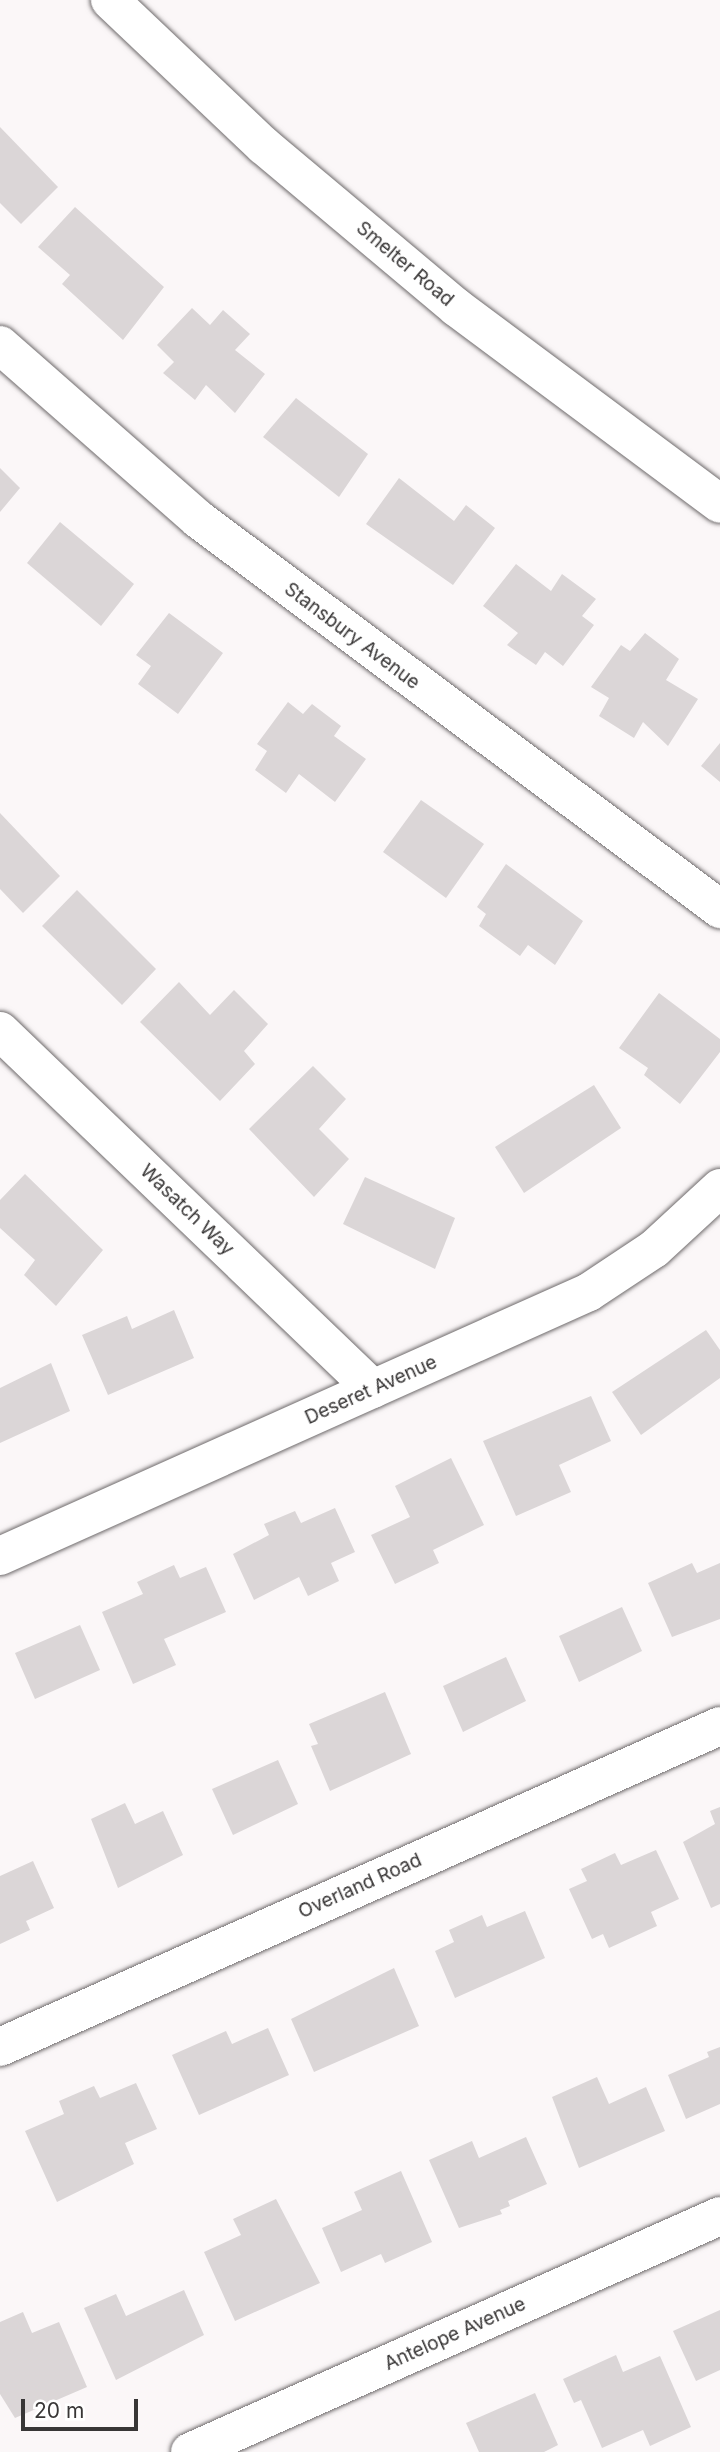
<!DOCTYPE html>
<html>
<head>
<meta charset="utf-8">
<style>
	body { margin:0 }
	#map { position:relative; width:720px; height:2452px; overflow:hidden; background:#fbf7f8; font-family:Inter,sans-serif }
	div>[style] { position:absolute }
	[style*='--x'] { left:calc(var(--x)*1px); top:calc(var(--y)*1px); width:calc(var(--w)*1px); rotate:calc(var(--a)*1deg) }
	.building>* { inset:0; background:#dbd6d7 }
	.roads { filter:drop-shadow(0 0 2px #6f6b6c) drop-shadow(0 0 2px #6f6b6c) }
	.minor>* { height:38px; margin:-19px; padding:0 19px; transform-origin:19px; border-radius:19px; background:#fff }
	span { translate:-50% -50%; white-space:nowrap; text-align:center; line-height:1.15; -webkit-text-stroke:5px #fff; paint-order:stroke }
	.street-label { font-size:19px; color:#383636 }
	.scale { position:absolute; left:21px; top:2399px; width:117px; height:32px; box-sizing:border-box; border:4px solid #383636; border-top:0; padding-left:9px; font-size:21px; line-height:24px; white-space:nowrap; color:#383636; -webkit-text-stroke:5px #fff; paint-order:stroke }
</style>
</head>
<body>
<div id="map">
	<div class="building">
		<i style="clip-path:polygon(0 127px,58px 187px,21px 224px,0 203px)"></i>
		<i style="clip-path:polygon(75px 207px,164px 287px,123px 340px,62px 284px,70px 275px,38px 247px)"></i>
		<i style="clip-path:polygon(192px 308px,210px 325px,223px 310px,250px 334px,235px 350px,265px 374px,235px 413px,206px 385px,195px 400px,163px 373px,174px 362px,157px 345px)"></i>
		<i style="clip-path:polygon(296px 398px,368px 454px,339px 497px,263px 437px)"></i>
		<i style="clip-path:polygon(0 468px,20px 488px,0 512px)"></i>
		<i style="clip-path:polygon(399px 478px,454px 521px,466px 505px,495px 528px,453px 585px,366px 524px)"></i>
		<i style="clip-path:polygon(60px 522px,134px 584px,101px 626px,27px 563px)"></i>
		<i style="clip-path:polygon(516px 564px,551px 591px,562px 574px,596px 599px,582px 616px,594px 625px,563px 666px,545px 652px,536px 665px,507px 645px,518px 633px,483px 606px)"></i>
		<i style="clip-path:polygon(169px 613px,223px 653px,178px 714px,138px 684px,151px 666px,136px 655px)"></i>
		<i style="clip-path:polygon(645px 633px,679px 659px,666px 680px,698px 699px,668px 746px,643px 722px,634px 738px,599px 716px,609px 698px,591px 687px,621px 645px,630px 651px)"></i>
		<i style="clip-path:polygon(288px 702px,303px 714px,312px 704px,341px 726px,334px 736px,366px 759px,335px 802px,299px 774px,286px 793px,255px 770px,267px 751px,257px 744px)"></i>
		<i style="clip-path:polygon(720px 743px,720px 782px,701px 766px)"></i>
		<i style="clip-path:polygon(421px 800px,484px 844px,446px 898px,383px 852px)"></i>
		<i style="clip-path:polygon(0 813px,60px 876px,23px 913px,0 889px)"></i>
		<i style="clip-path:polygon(506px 864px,583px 921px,555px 965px,528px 945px,520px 956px,479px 926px,486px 914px,477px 907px)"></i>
		<i style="clip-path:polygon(77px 890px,156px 969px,122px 1005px,42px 926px)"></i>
		<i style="clip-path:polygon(179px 982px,210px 1015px,234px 990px,268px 1024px,244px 1051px,255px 1064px,220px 1101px,140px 1022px)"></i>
		<i style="clip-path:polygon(659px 993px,720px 1039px,720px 1052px,680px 1104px,644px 1075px,648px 1068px,619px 1048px)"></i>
		<i style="clip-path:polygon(313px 1066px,346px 1099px,319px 1129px,349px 1159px,314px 1197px,249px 1129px)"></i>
		<i style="clip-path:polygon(594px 1085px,621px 1128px,524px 1193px,495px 1147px)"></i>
		<i style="clip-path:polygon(25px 1174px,103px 1250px,56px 1306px,24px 1275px,35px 1260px,0 1228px,0 1200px)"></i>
		<i style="clip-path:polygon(365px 1177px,455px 1218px,435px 1269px,343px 1224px)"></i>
		<i style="clip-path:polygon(174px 1310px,194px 1358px,108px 1395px,82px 1335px,127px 1316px,132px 1329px)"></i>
		<i style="clip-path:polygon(706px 1330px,720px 1350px,720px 1378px,641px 1435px,612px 1392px)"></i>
		<i style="clip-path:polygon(51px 1363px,70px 1411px,0 1443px,0 1388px)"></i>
		<i style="clip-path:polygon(591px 1396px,611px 1441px,559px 1465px,571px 1492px,516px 1516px,483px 1441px)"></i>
		<i style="clip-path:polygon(451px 1458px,484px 1525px,433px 1550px,439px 1563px,395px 1584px,371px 1535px,410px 1517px,395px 1486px)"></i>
		<i style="clip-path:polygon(335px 1508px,355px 1552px,331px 1563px,339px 1581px,308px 1596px,299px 1577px,254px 1600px,233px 1554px,269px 1535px,264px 1524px,295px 1511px,301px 1523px)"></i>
		<i style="clip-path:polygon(692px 1563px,697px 1573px,720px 1563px,720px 1619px,672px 1637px,648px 1583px)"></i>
		<i style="clip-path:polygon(174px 1565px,180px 1578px,206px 1567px,226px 1612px,164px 1639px,176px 1665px,133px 1684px,102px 1612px,143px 1594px,137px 1582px)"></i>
		<i style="clip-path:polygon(622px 1607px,642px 1651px,579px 1682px,559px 1636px)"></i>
		<i style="clip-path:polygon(80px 1625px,100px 1670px,35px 1699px,15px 1653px)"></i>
		<i style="clip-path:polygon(506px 1657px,526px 1701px,463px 1732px,443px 1686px)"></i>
		<i style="clip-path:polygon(385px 1692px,411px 1754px,330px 1791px,311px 1746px,318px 1744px,309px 1724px)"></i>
		<i style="clip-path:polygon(278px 1760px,298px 1804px,233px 1835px,212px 1789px)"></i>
		<i style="clip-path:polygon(125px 1803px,135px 1824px,163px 1811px,183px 1855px,118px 1888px,91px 1819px)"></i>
		<i style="clip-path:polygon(720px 1807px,720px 1904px,711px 1908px,683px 1842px,715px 1824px,710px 1811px)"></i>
		<i style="clip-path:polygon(656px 1850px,679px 1899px,651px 1912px,657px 1926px,609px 1948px,603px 1934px,592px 1939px,569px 1889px,587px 1881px,581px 1869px,615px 1853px,621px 1865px)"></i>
		<i style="clip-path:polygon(33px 1861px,54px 1908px,26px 1921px,30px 1930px,0 1944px,0 1876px)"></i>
		<i style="clip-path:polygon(525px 1911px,545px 1958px,455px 1998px,435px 1951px,454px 1942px,449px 1930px,482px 1915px,487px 1927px)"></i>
		<i style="clip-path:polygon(394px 1968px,419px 2026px,314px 2072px,291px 2019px)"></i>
		<i style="clip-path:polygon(268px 2028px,289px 2075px,199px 2115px,172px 2055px,226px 2031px,232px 2044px)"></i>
		<i style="clip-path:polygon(720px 2047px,720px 2104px,686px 2119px,668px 2075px,709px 2057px,707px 2052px)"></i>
		<i style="clip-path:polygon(597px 2077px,609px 2104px,646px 2087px,665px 2131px,579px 2168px,552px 2097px)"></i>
		<i style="clip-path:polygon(136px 2083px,157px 2129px,125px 2143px,134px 2164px,57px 2202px,25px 2131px,64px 2114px,59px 2101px,94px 2086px,100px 2098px)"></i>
		<i style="clip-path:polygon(526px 2137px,547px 2184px,508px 2201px,510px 2206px,500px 2210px,502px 2214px,459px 2228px,429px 2160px,472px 2141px,479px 2158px)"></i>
		<i style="clip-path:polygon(401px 2171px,432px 2242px,385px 2263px,381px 2254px,341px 2272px,322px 2228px,362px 2210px,354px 2192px)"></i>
		<i style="clip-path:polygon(276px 2199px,320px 2283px,235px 2321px,204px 2252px,241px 2235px,233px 2219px)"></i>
		<i style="clip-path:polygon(184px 2290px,204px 2335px,116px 2380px,84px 2308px,116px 2294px,126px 2316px)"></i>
		<i style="clip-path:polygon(720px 2310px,720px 2370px,696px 2381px,673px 2331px)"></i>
		<i style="clip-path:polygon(23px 2312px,32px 2333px,59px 2322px,87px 2387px,15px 2418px,0 2394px,0 2322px)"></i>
		<i style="clip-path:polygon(616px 2355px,623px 2372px,660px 2356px,691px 2427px,650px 2446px,643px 2430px,602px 2448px,581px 2400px,574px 2403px,563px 2379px)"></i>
		<i style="clip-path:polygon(535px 2393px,558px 2445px,544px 2452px,479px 2452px,466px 2423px)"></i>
	</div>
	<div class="roads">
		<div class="minor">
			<i style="--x:110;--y:0;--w:212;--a:43.5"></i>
			<i style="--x:264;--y:146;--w:251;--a:40"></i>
			<i style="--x:456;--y:307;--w:329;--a:36.7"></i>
			<i style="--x:0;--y:345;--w:264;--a:41.3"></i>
			<i style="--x:198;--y:519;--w:652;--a:36.76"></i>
			<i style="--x:0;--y:1031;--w:517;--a:43.82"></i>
			<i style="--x:0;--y:1556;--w:645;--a:-24.14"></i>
			<i style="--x:589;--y:1292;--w:78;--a:-33.5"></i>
			<i style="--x:654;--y:1249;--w:90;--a:-42.7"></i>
			<i style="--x:0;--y:2047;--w:788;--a:-24.03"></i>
			<i style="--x:190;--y:2452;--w:580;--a:-24"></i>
		</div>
	</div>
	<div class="street-label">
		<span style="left:405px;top:264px;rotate:40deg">Smelter Road</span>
		<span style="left:352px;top:636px;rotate:37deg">Stansbury Avenue</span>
		<span style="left:187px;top:1210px;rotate:44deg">Wasatch Way</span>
		<span style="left:371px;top:1390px;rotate:-24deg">Deseret Avenue</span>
		<span style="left:360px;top:1886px;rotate:-24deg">Overland Road</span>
		<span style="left:455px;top:2334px;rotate:-24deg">Antelope Avenue</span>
	</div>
	<div class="scale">20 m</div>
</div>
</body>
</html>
